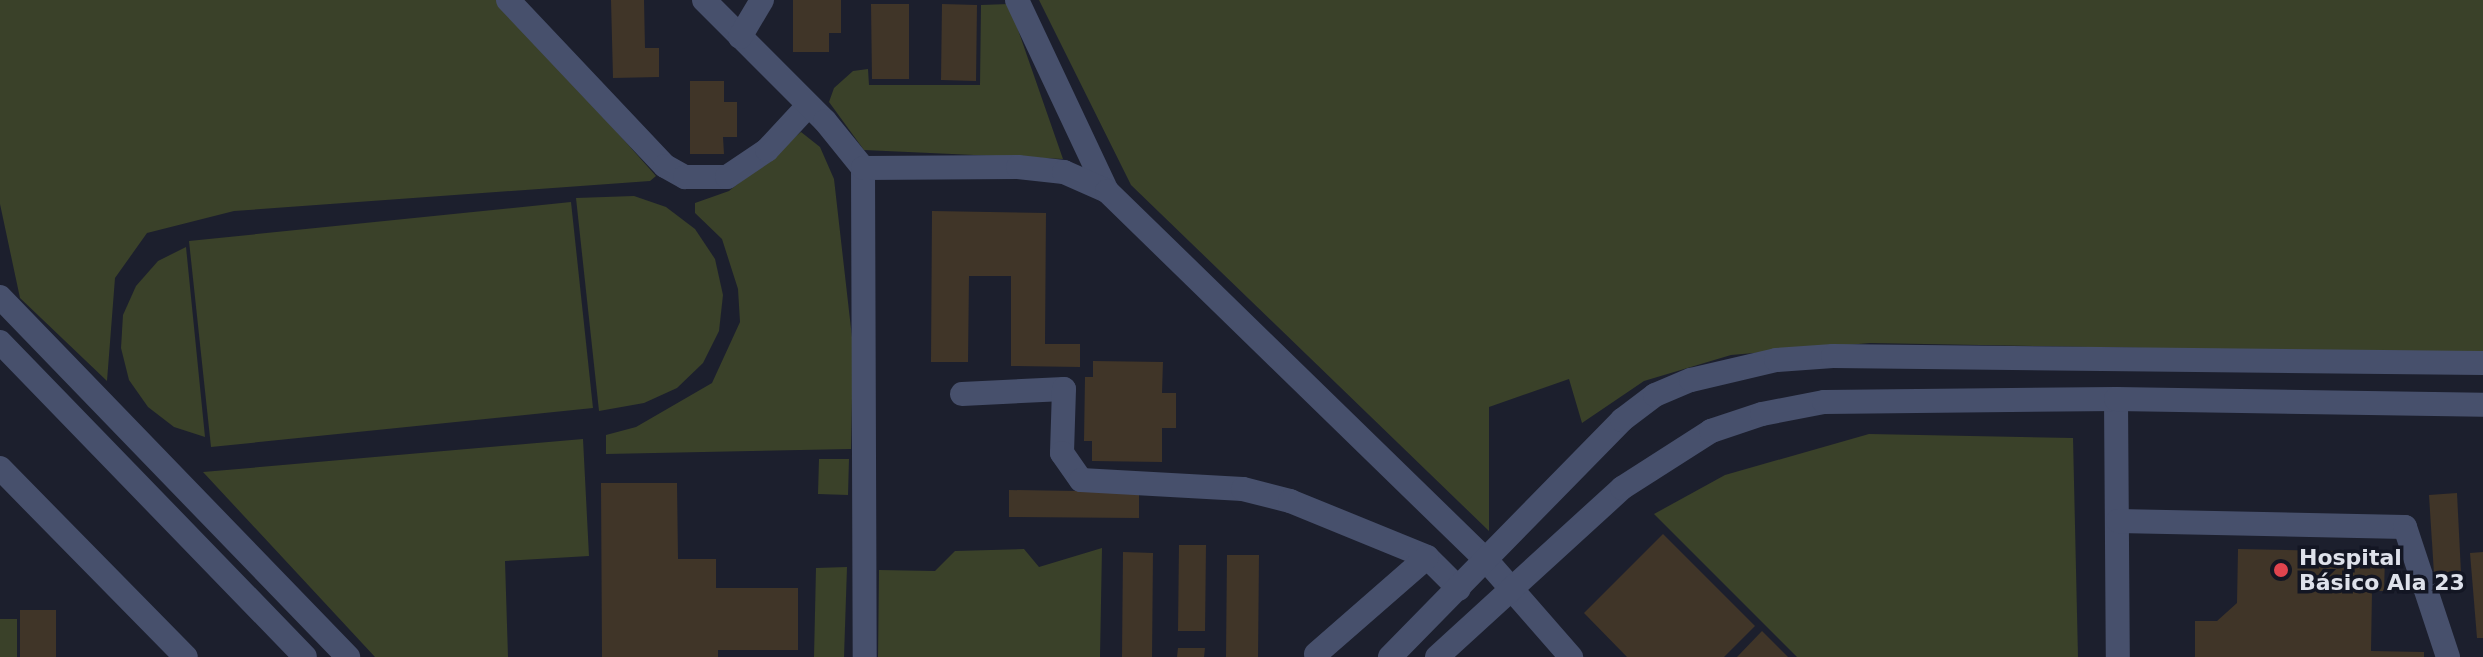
<!DOCTYPE html>
<html>
<head>
<meta charset="utf-8">
<style>
	body { margin:0 }
	#map { position:relative; width:2483px; height:657px; overflow:hidden; background:#1c1f2d; font-family:"DejaVu Sans",sans-serif }
	div>[style] { position:absolute }
	[style*='--x'] { left:calc(var(--x)*1px); top:calc(var(--y)*1px); width:calc(var(--w)*1px); rotate:calc(var(--a)*1deg) }
	.green>* { inset:0; background:#3a4129 }
	.building>* { inset:0; background:#403528 }
	.minor>* { height:24px; margin:-12px; padding:0 12px; transform-origin:12px; border-radius:12px; background:#47506c }
	.dots>* { width:22px; height:22px; translate:-50% -50%; box-sizing:border-box; border:4px solid #131623; border-radius:50% }
	span { translate:-50% -50%; white-space:nowrap; text-align:center; line-height:1.15; -webkit-text-stroke:7px #131623; paint-order:stroke }
	.poi-label { font-size:22px; color:#dee1ea; font-weight:700 }
	.left { translate:0 -50%; text-align:left }
</style>
</head>
<body>
<div id="map">
	<div class="green">
		<i style="clip-path:polygon(0 0,499px 0,656px 176px,650px 181px,234px 211px,147px 233px,115px 278px,107px 381px,20px 298px,0 204px)"></i>
		<i style="clip-path:polygon(1039px 0,2483px 0,2483px 354px,1870px 343px,1731px 355px,1644px 381px,1582px 423px,1569px 379px,1489px 407px,1489px 531px,1131px 185px)"></i>
		<i style="clip-path:polygon(1009px 4px,1063px 159px,864px 150px,829px 102px,834px 88px,853px 71px,868px 69px,869px 85px,980px 85px,981px 5px)"></i>
		<i style="clip-path:polygon(801px 132px,820px 147px,834px 179px,853px 346px,851px 449px,606px 454px,606px 435px,636px 427px,712px 383px,740px 322px,738px 289px,722px 239px,695px 213px,695px 203px,729px 191px)"></i>
		<i style="clip-path:polygon(634px 196px,666px 207px,695px 229px,715px 259px,723px 295px,719px 331px,703px 363px,677px 388px,644px 403px,599px 411px,576px 198px)"></i>
		<i style="clip-path:polygon(571px 202px,593px 408px,211px 447px,189px 241px)"></i>
		<i style="clip-path:polygon(186px 247px,205px 437px,174px 427px,148px 407px,129px 380px,121px 348px,123px 315px,136px 286px,158px 261px)"></i>
		<i style="clip-path:polygon(1869px 434px,2073px 438px,2078px 657px,1797px 657px,1654px 514px,1725px 475px)"></i>
		<i style="clip-path:polygon(583px 439px,589px 556px,505px 561px,508px 657px,375px 657px,203px 472px)"></i>
		<i style="clip-path:polygon(819px 459px,849px 459px,848px 495px,818px 494px)"></i>
		<i style="clip-path:polygon(1102px 548px,1100px 657px,878px 657px,879px 570px,935px 571px,955px 551px,1024px 549px,1039px 567px)"></i>
		<i style="clip-path:polygon(847px 567px,844px 657px,814px 657px,816px 568px)"></i>
		<i style="clip-path:polygon(0 619px,17px 619px,17px 657px,0 657px)"></i>
	</div>
	<div class="building">
		<i style="clip-path:polygon(611px 0,644px 0,645px 48px,659px 48px,659px 77px,613px 78px)"></i>
		<i style="clip-path:polygon(793px 0,841px 0,841px 33px,829px 33px,829px 52px,793px 52px)"></i>
		<i style="clip-path:polygon(871px 4px,909px 4px,909px 79px,872px 79px)"></i>
		<i style="clip-path:polygon(942px 4px,977px 5px,976px 81px,941px 80px)"></i>
		<i style="clip-path:polygon(690px 81px,724px 81px,724px 102px,737px 102px,737px 137px,723px 137px,724px 154px,690px 154px)"></i>
		<i style="clip-path:polygon(932px 211px,1046px 213px,1045px 344px,1080px 344px,1080px 367px,1011px 366px,1011px 276px,969px 276px,968px 362px,931px 362px)"></i>
		<i style="clip-path:polygon(1093px 361px,1163px 362px,1162px 393px,1176px 393px,1176px 428px,1162px 428px,1162px 462px,1092px 461px,1092px 441px,1084px 441px,1085px 377px,1093px 377px)"></i>
		<i style="clip-path:polygon(601px 483px,677px 483px,678px 559px,716px 559px,716px 588px,798px 588px,798px 650px,718px 650px,718px 657px,602px 657px)"></i>
		<i style="clip-path:polygon(1009px 490px,1139px 492px,1139px 518px,1009px 517px)"></i>
		<i style="clip-path:polygon(2457px 493px,2461px 573px,2434px 574px,2429px 495px)"></i>
		<i style="clip-path:polygon(1663px 534px,1755px 626px,1724px 657px,1627px 657px,1584px 613px)"></i>
		<i style="clip-path:polygon(1179px 545px,1206px 545px,1205px 631px,1178px 631px)"></i>
		<i style="clip-path:polygon(2238px 549px,2373px 552px,2372px 558px,2385px 558px,2384px 591px,2372px 591px,2371px 651px,2424px 652px,2424px 657px,2195px 657px,2195px 621px,2217px 621px,2237px 603px)"></i>
		<i style="clip-path:polygon(1123px 552px,1153px 553px,1152px 657px,1122px 657px)"></i>
		<i style="clip-path:polygon(2483px 552px,2483px 638px,2477px 638px,2470px 553px)"></i>
		<i style="clip-path:polygon(1227px 555px,1259px 555px,1258px 657px,1226px 657px)"></i>
		<i style="clip-path:polygon(20px 610px,56px 610px,56px 657px,20px 657px)"></i>
		<i style="clip-path:polygon(1762px 631px,1788px 657px,1737px 657px)"></i>
		<i style="clip-path:polygon(1178px 648px,1205px 648px,1204px 657px,1177px 657px)"></i>
	</div>
	<div class="minor">
		<i style="--x:508;--y:0;--w:228;--a:46.6"></i>
		<i style="--x:665;--y:166;--w:23;--a:29"></i>
		<i style="--x:685;--y:177;--w:42;--a:0"></i>
		<i style="--x:727;--y:177;--w:48;--a:-34"></i>
		<i style="--x:767;--y:150;--w:59;--a:-47.1"></i>
		<i style="--x:704;--y:0;--w:171;--a:45"></i>
		<i style="--x:825;--y:121;--w:60;--a:51"></i>
		<i style="--x:863;--y:168;--w:489;--a:89.8"></i>
		<i style="--x:1017;--y:0;--w:211;--a:64.8"></i>
		<i style="--x:740;--y:37;--w:43;--a:-59.3"></i>
		<i style="--x:863;--y:168;--w:155;--a:-0.4"></i>
		<i style="--x:1018;--y:167;--w:46;--a:6.2"></i>
		<i style="--x:1064;--y:172;--w:47;--a:23.8"></i>
		<i style="--x:1107;--y:191;--w:530;--a:44.24"></i>
		<i style="--x:1487;--y:561;--w:128;--a:48.8"></i>
		<i style="--x:0;--y:297;--w:501;--a:45.97"></i>
		<i style="--x:0;--y:342;--w:438;--a:45.9"></i>
		<i style="--x:962;--y:394;--w:102;--a:-2.8"></i>
		<i style="--x:1064;--y:389;--w:64;--a:91.8"></i>
		<i style="--x:1062;--y:453;--w:33;--a:55"></i>
		<i style="--x:1081;--y:480;--w:162;--a:3.2"></i>
		<i style="--x:1243;--y:489;--w:49;--a:14.3"></i>
		<i style="--x:1290;--y:501;--w:148;--a:22.2"></i>
		<i style="--x:1427;--y:557;--w:45;--a:45"></i>
		<i style="--x:2116;--y:399;--w:258;--a:89.6"></i>
		<i style="--x:0;--y:468;--w:265;--a:45.5"></i>
		<i style="--x:2118;--y:521;--w:287;--a:1.2"></i>
		<i style="--x:2405;--y:527;--w:137;--a:71.7"></i>
		<i style="--x:1316;--y:654;--w:147;--a:-41.1"></i>
		<i style="--x:1390;--y:657;--w:332;--a:-45.6"></i>
		<i style="--x:1622;--y:420;--w:41;--a:-37.1"></i>
		<i style="--x:1655;--y:395;--w:39;--a:-23"></i>
		<i style="--x:1691;--y:380;--w:87;--a:-13.2"></i>
		<i style="--x:1776;--y:360;--w:57;--a:-4"></i>
		<i style="--x:1833;--y:356;--w:650;--a:0.62"></i>
		<i style="--x:1437;--y:657;--w:251;--a:-42.4"></i>
		<i style="--x:1622;--y:488;--w:106;--a:-32.6"></i>
		<i style="--x:1711;--y:431;--w:54;--a:-18.4"></i>
		<i style="--x:1762;--y:414;--w:63;--a:-11"></i>
		<i style="--x:1824;--y:402;--w:292;--a:-0.6"></i>
		<i style="--x:2116;--y:399;--w:367;--a:0.9"></i>
	</div>
	<div class="dots">
		<i style="left:2281px;top:570px;background:#e0444e"></i>
	</div>
	<div class="poi-label">
		<span class="left" style="left:2299px;top:570px">Hospital<br>Básico Ala 23</span>
	</div>
</div>
</body>
</html>
